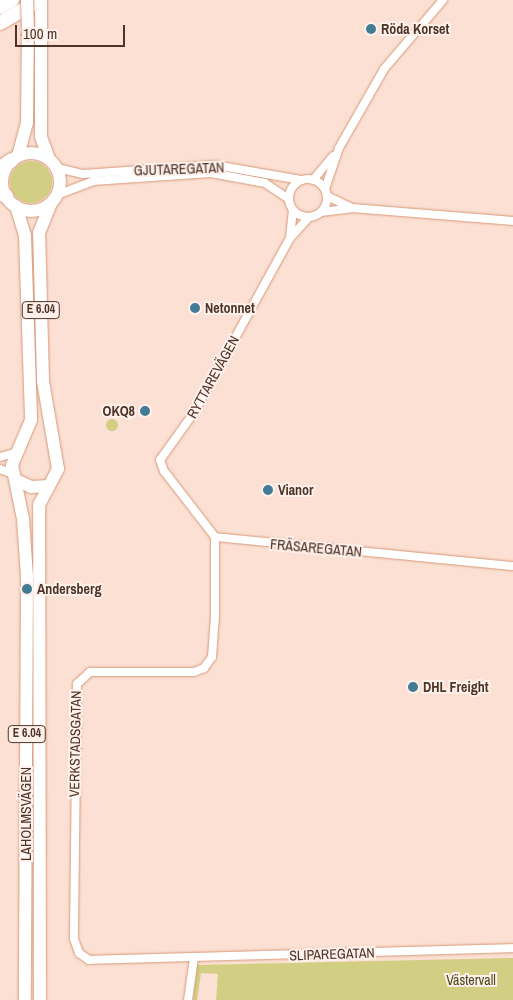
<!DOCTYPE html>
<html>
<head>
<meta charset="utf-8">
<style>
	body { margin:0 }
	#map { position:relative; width:513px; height:1000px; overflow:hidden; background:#fbe0d3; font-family:"Archivo Narrow",sans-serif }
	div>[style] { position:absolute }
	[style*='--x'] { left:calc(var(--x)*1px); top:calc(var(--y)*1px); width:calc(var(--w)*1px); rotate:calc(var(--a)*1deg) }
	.green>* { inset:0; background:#d2cf84 }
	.round { border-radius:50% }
	.roads { filter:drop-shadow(0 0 1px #d89879) drop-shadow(0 0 1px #d89879) }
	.minor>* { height:8px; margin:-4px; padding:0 4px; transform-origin:4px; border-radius:4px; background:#fff }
	.minor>.ring { margin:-4px; padding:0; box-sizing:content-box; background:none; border:8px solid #fff; border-radius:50% }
	.trunk>* { height:12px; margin:-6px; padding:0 6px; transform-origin:6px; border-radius:6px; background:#fff }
	.trunk>.ring { margin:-6px; padding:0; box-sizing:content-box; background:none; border:12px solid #fff; border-radius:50% }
	.motorway>* { height:14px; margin:-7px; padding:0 7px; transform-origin:7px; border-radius:7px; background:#fff }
	.bridges { filter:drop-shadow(0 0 1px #d89879) drop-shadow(0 0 1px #d89879) }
	.trunk-bridge>* { height:12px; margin:-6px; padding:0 6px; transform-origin:6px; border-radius:6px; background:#fff }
	.dots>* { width:14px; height:14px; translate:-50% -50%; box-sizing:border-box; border:2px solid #fef0ea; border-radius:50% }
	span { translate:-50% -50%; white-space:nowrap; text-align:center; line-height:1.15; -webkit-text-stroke:4px #fef0ea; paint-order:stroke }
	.shield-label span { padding:1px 4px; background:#fef0ea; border:1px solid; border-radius:4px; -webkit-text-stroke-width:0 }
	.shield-label { font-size:12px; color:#4e3427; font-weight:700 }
	.poi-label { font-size:14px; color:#4e3427; font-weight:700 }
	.left { translate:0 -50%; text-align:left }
	.right { translate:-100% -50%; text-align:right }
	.street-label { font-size:14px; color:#4e3427 }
	.park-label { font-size:14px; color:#4d4b1e }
	.scale { position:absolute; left:15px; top:25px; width:110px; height:22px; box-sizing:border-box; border:2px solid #4e3427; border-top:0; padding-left:6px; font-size:15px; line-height:18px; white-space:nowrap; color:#4e3427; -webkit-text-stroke:4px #fef0ea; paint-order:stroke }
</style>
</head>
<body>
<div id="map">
	<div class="green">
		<i class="round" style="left:10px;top:161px;width:42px;height:42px"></i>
		<i class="round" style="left:106px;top:419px;width:12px;height:12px"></i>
		<i style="clip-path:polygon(513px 958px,513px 1000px,216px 1000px,218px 974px,201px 973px,197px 1000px,193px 1000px,197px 965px)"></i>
	</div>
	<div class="roads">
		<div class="minor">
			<i style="--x:57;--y:168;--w:27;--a:13"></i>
			<i style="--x:83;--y:174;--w:132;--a:-3.9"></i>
			<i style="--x:215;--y:165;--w:87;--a:9.9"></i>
			<i class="ring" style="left:289px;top:179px;width:30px;height:30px"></i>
			<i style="--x:313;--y:180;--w:31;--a:-50"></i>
			<i style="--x:325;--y:189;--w:43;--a:-71.1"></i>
			<i style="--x:339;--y:148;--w:91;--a:-60.3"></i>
			<i style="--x:384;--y:69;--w:91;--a:-49.5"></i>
			<i style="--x:57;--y:195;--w:39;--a:-21"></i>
			<i style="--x:93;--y:181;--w:118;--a:-3.9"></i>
			<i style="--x:211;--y:173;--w:55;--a:10.5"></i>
			<i style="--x:265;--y:183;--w:29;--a:34"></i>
			<i style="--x:327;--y:196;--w:25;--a:26"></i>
			<i style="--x:321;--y:212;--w:31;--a:-7"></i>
			<i style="--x:352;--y:208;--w:162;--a:4.6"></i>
			<i style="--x:309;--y:217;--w:28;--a:132"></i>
			<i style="--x:290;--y:238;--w:197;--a:118.8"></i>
			<i style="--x:195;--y:411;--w:60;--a:125.5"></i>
			<i style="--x:160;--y:460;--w:12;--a:70"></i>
			<i style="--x:164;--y:471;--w:83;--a:52.3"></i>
			<i style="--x:215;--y:537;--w:299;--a:5.6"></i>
			<i style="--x:290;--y:238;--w:28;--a:-84"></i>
			<i style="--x:0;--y:457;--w:19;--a:-16"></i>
			<i style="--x:0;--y:469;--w:14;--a:21"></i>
			<i style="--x:215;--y:537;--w:79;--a:90"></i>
			<i style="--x:215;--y:616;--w:41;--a:94.2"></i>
			<i style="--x:212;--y:657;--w:14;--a:126"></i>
			<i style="--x:204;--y:668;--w:11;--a:158"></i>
			<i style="--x:194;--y:672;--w:104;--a:180"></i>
			<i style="--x:90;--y:672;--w:18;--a:137"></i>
			<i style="--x:77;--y:684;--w:255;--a:90.7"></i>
			<i style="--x:74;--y:939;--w:15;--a:70"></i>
			<i style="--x:79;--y:953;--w:12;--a:35"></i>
			<i style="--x:89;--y:960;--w:424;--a:-1.6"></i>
			<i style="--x:188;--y:1000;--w:42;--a:-81.9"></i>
		</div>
		<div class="trunk">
			<i style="--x:41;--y:0;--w:137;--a:90"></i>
			<i style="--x:41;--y:137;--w:23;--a:70"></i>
			<i class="ring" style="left:2px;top:153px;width:46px;height:46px"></i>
			<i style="--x:18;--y:156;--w:34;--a:-75"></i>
			<i style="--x:27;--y:123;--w:89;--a:-89.4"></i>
			<i style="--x:16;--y:206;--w:31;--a:73"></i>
			<i style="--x:25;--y:236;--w:184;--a:88.1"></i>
			<i style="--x:31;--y:420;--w:49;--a:112.9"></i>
			<i style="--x:12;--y:465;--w:55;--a:78.5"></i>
			<i style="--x:23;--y:519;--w:57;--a:86"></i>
			<i style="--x:27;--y:576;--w:424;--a:90.3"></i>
			<i style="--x:16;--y:480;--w:17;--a:25"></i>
			<i style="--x:31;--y:487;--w:18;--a:-3"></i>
			<i style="--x:40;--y:1000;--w:495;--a:-90.1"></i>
			<i style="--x:39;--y:505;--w:41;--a:-62.2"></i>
			<i style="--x:58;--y:469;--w:89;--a:-99.7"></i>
			<i style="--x:43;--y:381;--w:148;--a:-91.5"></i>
			<i style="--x:39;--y:233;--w:32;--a:-68"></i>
		</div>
		<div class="motorway">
			<i style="--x:0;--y:7;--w:14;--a:-30"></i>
			<i style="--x:0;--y:23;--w:46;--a:-29.9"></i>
			<i style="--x:0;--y:168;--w:14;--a:-34"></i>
			<i style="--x:0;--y:193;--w:7;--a:27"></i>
		</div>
	</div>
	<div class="bridges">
		<div class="trunk-bridge">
			<i style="--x:27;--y:0;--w:34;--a:88"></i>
		</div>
	</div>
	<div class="dots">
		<i style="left:371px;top:29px;background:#417c94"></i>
		<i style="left:195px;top:308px;background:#417c94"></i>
		<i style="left:145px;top:411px;background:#417c94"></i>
		<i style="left:268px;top:490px;background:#417c94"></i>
		<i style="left:27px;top:589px;background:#417c94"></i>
		<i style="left:413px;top:687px;background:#417c94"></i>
	</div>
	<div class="shield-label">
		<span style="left:41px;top:310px">E 6.04</span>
		<span style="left:27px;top:734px">E 6.04</span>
	</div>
	<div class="poi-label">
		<span class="left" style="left:381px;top:29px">Röda Korset</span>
		<span class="left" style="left:205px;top:308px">Netonnet</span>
		<span class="right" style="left:135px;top:411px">OKQ8</span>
		<span class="left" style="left:278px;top:490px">Vianor</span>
		<span class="left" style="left:37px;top:589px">Andersberg</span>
		<span class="left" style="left:423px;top:687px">DHL Freight</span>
	</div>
	<div class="street-label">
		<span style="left:179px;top:169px;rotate:-2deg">GJUTAREGATAN</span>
		<span style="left:213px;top:377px;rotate:-61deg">RYTTAREVÄGEN</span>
		<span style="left:316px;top:548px;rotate:5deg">FRÄSAREGATAN</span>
		<span style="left:75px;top:744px;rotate:-89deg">VERKSTADSGATAN</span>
		<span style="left:26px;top:814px;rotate:-90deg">LAHOLMSVÄGEN</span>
		<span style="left:332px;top:954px;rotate:-2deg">SLIPAREGATAN</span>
	</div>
	<div class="park-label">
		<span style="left:471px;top:980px">Västervall</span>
	</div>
	<div class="scale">100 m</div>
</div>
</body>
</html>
